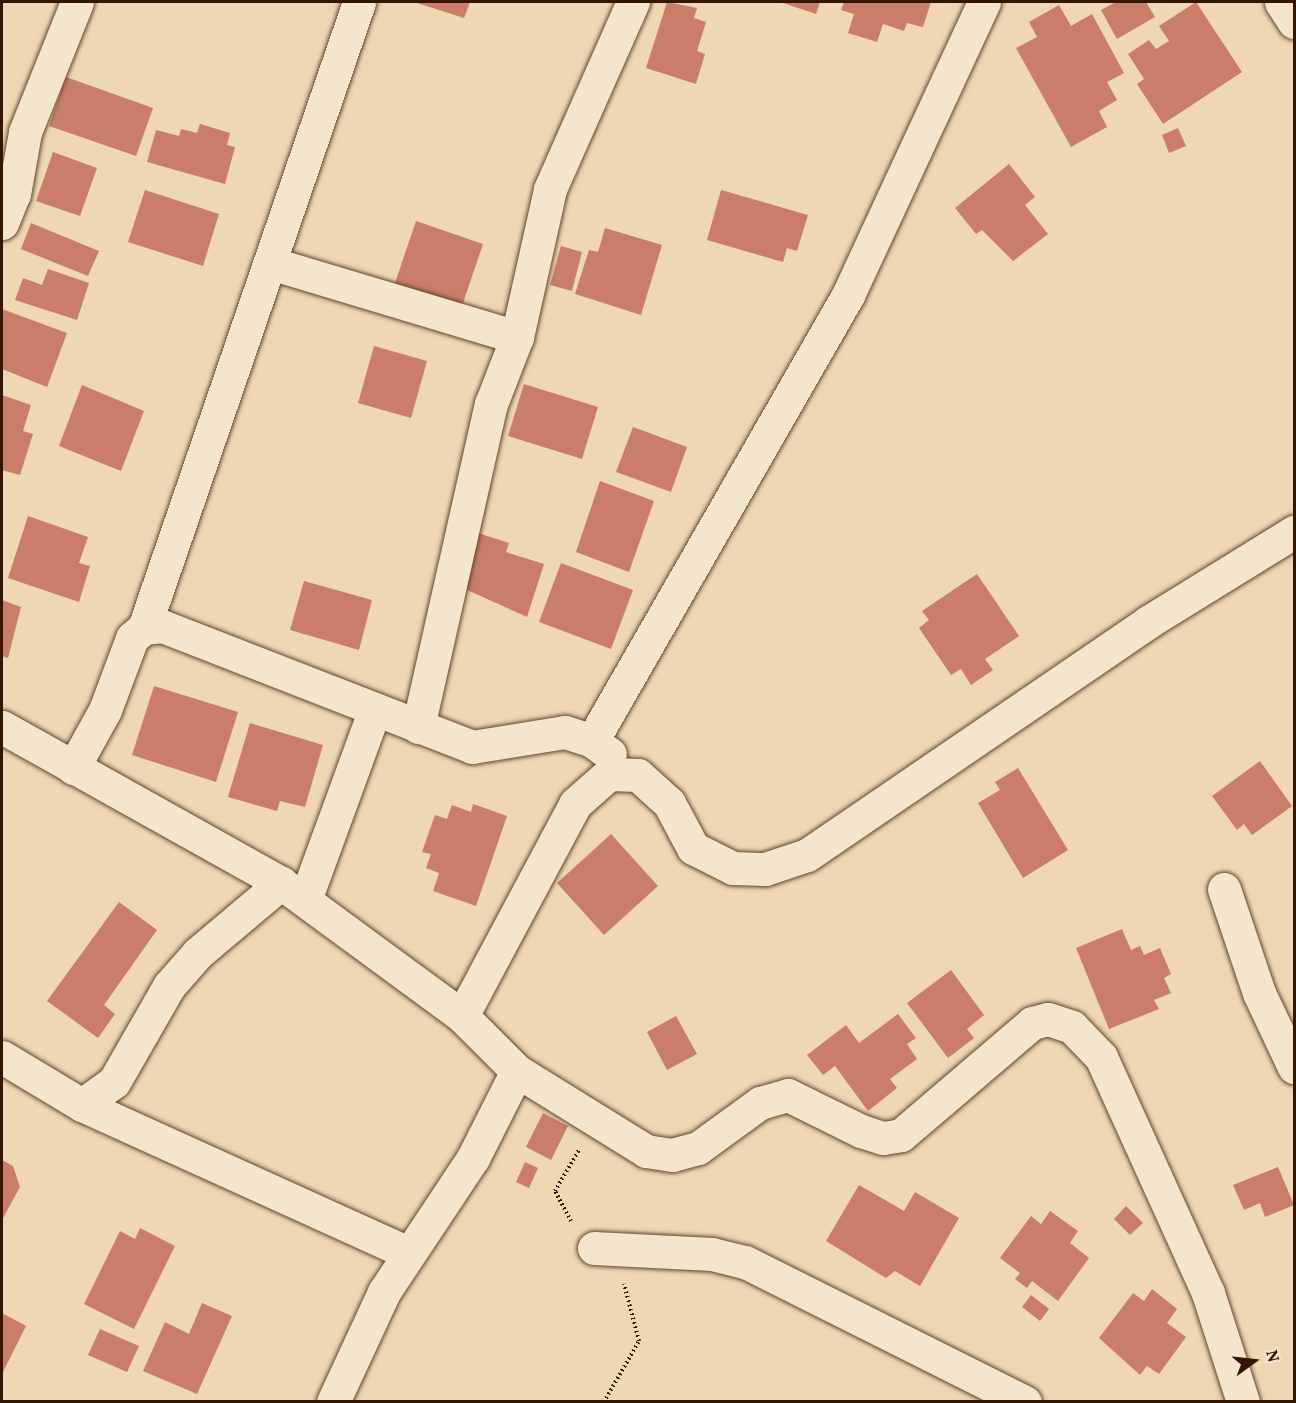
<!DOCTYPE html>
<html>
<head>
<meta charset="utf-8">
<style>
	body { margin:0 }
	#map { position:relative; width:1296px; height:1403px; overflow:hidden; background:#eed7b2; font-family:Vollkorn,serif }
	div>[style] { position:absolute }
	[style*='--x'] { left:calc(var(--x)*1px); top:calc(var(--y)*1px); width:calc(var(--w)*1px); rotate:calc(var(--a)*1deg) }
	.building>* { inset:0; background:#ca7d69 }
	.path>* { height:4px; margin-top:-2px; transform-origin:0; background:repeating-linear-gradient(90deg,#341600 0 1.5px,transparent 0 4.5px) }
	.roads { filter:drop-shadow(0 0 2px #62462c) drop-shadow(0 0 2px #62462c) }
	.minor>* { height:33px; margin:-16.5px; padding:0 16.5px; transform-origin:16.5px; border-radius:16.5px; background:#f4e5cd }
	span { translate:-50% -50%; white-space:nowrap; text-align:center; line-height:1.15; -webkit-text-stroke:4.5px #f4e5cd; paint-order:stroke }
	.frame { position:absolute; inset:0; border:3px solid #341600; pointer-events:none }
	.north { position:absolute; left:1224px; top:1331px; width:60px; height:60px; -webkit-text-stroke:4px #f4e5cd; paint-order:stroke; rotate:75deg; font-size:16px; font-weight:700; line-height:24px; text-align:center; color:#341600 }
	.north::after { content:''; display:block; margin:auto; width:21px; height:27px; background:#341600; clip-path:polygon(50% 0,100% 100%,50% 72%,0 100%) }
</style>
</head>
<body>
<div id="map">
	<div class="building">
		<i style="clip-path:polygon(414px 2px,470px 2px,464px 18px)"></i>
		<i style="clip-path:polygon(667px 2px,697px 8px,694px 18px,706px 22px,697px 51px,705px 54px,696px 84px,646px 68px)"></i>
		<i style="clip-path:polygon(780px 2px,820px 2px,816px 14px)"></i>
		<i style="clip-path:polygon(844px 2px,931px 2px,923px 27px,907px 23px,904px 31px,883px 24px,877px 42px,848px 33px,854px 14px,841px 10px)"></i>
		<i style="clip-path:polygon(1116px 2px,1146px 2px,1155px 17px,1117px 39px,1101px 10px)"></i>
		<i style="clip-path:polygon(1196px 2px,1242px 72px,1163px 124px,1137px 84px,1144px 79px,1128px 54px,1149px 40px,1156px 49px,1169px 41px,1159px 26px)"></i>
		<i style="clip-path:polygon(1059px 5px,1071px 26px,1092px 14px,1124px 73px,1107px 82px,1117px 100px,1099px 111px,1107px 127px,1071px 147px,1016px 48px,1037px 37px,1029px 22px)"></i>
		<i style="clip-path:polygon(66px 77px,153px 108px,136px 156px,49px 126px)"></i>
		<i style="clip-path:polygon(200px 124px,230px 133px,227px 145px,235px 147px,225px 184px,147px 162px,156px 130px,179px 136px,181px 129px,197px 133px)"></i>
		<i style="clip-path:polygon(1178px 128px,1186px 146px,1169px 153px,1162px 135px)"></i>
		<i style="clip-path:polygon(53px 152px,97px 168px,80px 216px,36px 201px)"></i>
		<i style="clip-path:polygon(1009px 164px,1035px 197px,1025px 205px,1048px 234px,1013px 261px,982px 230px,976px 234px,955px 208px)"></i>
		<i style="clip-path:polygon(145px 190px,219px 214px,203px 266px,128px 242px)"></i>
		<i style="clip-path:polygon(721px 190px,808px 215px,797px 251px,787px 248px,783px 262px,707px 240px)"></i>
		<i style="clip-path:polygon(416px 221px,483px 244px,462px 306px,395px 283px)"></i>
		<i style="clip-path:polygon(31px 223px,99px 251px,88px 276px,21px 249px)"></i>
		<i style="clip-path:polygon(605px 228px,662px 245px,641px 315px,575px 294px,589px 250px,598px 252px)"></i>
		<i style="clip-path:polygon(561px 246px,582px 252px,572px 291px,550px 285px)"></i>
		<i style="clip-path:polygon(48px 269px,89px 283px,77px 320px,15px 300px,23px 278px,42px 285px)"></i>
		<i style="clip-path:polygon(2px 309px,67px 333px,47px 387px,2px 369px)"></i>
		<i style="clip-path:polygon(374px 346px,427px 361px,411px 418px,358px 403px)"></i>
		<i style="clip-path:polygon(524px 384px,598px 407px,582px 459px,508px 436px)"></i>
		<i style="clip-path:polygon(82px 385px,144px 411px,121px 471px,59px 446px)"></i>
		<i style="clip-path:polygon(2px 395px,31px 405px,23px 431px,33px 434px,20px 475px,2px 470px)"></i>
		<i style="clip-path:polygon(633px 427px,687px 447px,671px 492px,616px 472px)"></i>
		<i style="clip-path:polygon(600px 481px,654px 501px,629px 572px,576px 552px)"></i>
		<i style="clip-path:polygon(28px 516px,88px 537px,79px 563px,90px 566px,79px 602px,8px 578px)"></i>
		<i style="clip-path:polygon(475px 532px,509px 543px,506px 552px,544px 564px,527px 617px,458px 586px)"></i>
		<i style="clip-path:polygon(561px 563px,633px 590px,611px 649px,539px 622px)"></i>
		<i style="clip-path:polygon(977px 574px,1019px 636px,985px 659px,993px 670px,971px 685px,961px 669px,951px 675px,919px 628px,929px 620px,922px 611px)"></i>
		<i style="clip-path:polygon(304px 581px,372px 600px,359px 650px,290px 630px)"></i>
		<i style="clip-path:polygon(2px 600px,21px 607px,8px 658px,2px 656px)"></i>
		<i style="clip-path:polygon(154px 686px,238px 712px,216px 782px,132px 755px)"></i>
		<i style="clip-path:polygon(250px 723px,323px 745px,305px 807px,280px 801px,277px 811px,228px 797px)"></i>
		<i style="clip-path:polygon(1260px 761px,1292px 806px,1252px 835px,1244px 824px,1237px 830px,1212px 796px)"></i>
		<i style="clip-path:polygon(1018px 768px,1068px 850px,1023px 878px,978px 803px,1000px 790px,995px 782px)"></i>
		<i style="clip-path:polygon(473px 804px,507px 816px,476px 906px,433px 891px,439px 873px,426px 868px,431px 854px,422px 852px,435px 815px,447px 819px,452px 805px,471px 812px)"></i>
		<i style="clip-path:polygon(611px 834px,658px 886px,604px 935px,557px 883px)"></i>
		<i style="clip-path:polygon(119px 902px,157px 930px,104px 1005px,115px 1014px,98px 1038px,47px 1001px)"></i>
		<i style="clip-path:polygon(1122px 929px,1131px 950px,1140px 946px,1144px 955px,1160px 948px,1171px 974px,1164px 978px,1171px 993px,1154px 1000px,1159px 1009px,1109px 1029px,1076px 948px)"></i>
		<i style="clip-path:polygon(951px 970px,984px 1015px,967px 1029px,974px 1038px,948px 1058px,907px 1003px)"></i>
		<i style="clip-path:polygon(898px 1014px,916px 1038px,907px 1044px,917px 1059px,890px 1079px,897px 1088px,868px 1111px,835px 1066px,823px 1075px,807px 1055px,846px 1025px,859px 1043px)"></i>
		<i style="clip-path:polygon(676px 1016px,697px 1054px,667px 1070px,647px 1032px)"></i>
		<i style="clip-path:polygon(543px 1113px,568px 1126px,551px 1160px,526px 1147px)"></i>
		<i style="clip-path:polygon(2px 1160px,13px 1166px,20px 1187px,2px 1220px)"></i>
		<i style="clip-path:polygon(525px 1162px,538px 1168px,529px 1188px,516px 1182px)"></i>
		<i style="clip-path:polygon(1278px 1167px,1294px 1205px,1265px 1217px,1260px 1203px,1244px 1210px,1233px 1185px)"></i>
		<i style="clip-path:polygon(859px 1185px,904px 1211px,915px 1192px,959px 1218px,920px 1286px,895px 1271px,886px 1278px,826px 1241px)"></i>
		<i style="clip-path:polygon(1126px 1206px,1143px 1223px,1130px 1235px,1114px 1219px)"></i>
		<i style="clip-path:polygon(1050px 1211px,1078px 1231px,1070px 1243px,1089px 1258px,1058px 1301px,1032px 1281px,1027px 1288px,1015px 1279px,1020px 1273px,1000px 1258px,1031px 1216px,1041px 1224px)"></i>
		<i style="clip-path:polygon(140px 1228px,175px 1246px,134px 1329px,84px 1304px,120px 1231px,135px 1239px)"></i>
		<i style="clip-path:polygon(1152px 1289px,1177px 1309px,1167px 1323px,1186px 1337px,1159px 1374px,1147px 1366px,1140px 1375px,1099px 1338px,1133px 1293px,1144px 1301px)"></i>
		<i style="clip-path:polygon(1031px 1295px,1049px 1309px,1040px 1321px,1022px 1307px)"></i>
		<i style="clip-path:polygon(202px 1303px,232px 1316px,197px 1394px,143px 1371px,165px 1322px,189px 1334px)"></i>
		<i style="clip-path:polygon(2px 1313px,26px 1326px,2px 1374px)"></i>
		<i style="clip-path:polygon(100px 1329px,139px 1346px,127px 1372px,88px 1355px)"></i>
	</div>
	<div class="path">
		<i style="--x:571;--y:1221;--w:34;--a:-118"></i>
		<i style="--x:555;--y:1191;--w:48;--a:-59.7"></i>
		<i style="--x:604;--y:1402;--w:70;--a:-60.2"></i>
		<i style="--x:639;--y:1341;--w:59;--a:-104.7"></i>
	</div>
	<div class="roads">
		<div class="minor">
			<i style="--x:1281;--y:2;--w:24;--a:57"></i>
			<i style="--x:2;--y:223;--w:31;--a:-68"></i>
			<i style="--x:14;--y:194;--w:63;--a:-79.9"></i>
			<i style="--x:25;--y:132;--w:140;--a:-68.2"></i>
			<i style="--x:270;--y:263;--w:258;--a:16.7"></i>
			<i style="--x:144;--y:628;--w:662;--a:-71.04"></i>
			<i style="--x:2;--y:727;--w:320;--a:29.2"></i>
			<i style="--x:281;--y:883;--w:225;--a:36.3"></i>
			<i style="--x:462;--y:1016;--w:78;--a:45"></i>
			<i style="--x:517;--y:1071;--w:152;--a:31.8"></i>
			<i style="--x:646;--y:1151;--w:26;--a:9"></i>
			<i style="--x:672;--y:1155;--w:27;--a:-15"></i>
			<i style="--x:698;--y:1148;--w:77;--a:-36"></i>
			<i style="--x:760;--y:1103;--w:29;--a:-16"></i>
			<i style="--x:788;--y:1095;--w:81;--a:26.3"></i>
			<i style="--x:861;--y:1131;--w:23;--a:18"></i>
			<i style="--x:883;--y:1138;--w:18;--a:-9"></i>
			<i style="--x:901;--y:1135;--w:172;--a:-40.5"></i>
			<i style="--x:1032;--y:1023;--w:16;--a:-14"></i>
			<i style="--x:1048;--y:1019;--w:25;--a:18"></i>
			<i style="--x:1072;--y:1027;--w:42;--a:46"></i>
			<i style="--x:1101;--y:1057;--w:259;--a:65.6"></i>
			<i style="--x:1208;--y:1293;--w:114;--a:72.2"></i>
			<i style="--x:418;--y:727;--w:331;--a:-77.3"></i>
			<i style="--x:491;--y:404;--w:72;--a:-68.8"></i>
			<i style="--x:517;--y:337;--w:152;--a:-77.4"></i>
			<i style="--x:550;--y:189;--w:205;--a:-66.1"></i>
			<i style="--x:592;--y:741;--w:514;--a:-60.14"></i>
			<i style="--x:848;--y:295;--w:323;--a:-65.1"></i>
			<i style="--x:73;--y:768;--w:66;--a:-61.1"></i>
			<i style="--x:105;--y:710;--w:77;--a:-69.4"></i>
			<i style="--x:132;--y:638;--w:16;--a:-40"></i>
			<i style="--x:144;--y:628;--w:18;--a:-6"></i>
			<i style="--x:162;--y:626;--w:333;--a:21.3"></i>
			<i style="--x:472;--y:747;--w:94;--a:-9.2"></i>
			<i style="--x:565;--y:732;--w:28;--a:18"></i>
			<i style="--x:592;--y:741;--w:22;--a:36"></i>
			<i style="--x:1224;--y:889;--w:110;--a:71.4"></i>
			<i style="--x:1259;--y:993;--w:82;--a:64.7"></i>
			<i style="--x:305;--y:900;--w:203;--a:-69.9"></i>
			<i style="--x:462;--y:1016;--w:240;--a:-61.9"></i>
			<i style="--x:575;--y:804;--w:45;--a:-41.4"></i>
			<i style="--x:609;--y:774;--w:29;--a:2"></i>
			<i style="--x:638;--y:775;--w:42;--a:42.1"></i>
			<i style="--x:669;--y:803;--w:51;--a:61.9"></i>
			<i style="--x:693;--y:848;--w:45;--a:26.6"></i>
			<i style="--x:733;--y:868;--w:32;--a:2"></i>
			<i style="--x:765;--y:869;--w:44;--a:-18.4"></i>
			<i style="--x:807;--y:855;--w:413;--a:-34.3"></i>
			<i style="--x:1148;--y:622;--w:172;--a:-31.7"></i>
			<i style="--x:2;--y:1057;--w:93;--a:31"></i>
			<i style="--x:82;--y:1105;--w:359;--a:24.4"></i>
			<i style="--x:82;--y:1105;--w:39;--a:-36"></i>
			<i style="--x:114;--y:1082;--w:111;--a:-60.2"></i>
			<i style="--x:169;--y:986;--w:44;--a:-48.7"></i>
			<i style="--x:198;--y:953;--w:109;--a:-40.1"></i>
			<i style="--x:594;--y:1248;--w:118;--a:2.9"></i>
			<i style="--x:712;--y:1254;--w:34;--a:14"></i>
			<i style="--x:745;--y:1262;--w:313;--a:26.6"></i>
			<i style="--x:333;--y:1402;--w:121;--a:-65.1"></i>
			<i style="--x:384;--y:1292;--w:161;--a:-56.4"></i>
			<i style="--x:473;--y:1158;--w:97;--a:-63.2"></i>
		</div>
	</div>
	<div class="frame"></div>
	<div class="north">N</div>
</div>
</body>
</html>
